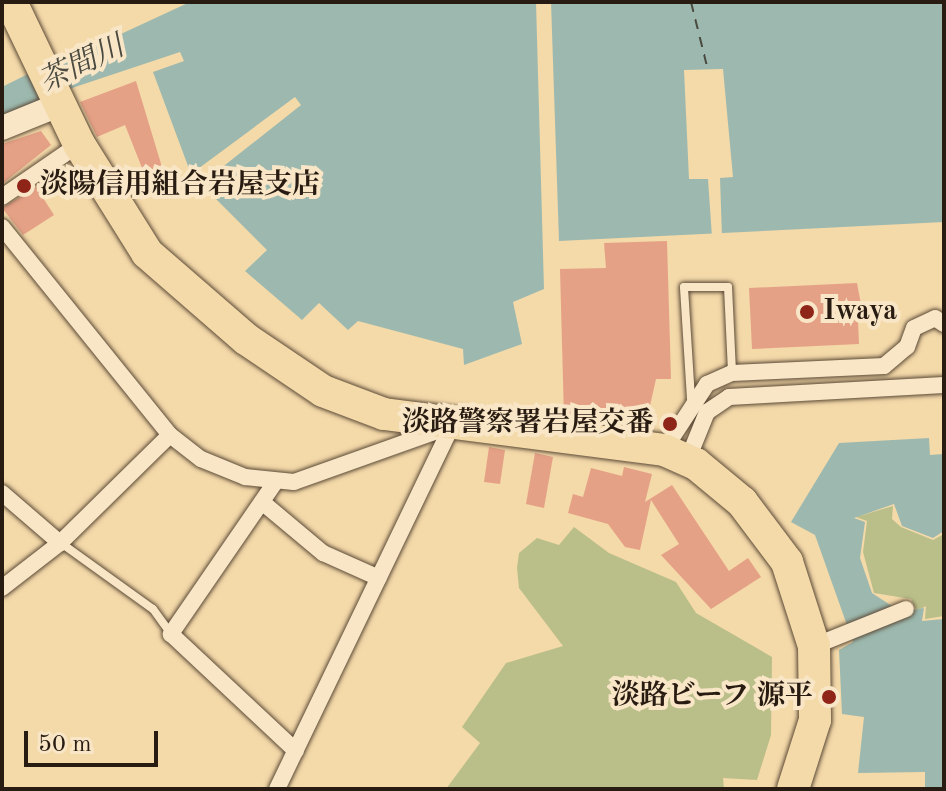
<!DOCTYPE html>
<html>
<head>
<meta charset="utf-8">
<style>
	body { margin:0 }
	#map { position:relative; width:946px; height:791px; overflow:hidden; background:#f4d9a9; font-family:"Old Standard TT","Noto Serif JP",serif }
	div>[style] { position:absolute }
	[style*='--x'] { left:calc(var(--x)*1px); top:calc(var(--y)*1px); width:calc(var(--w)*1px); rotate:calc(var(--a)*1deg) }
	.green>* { inset:0; background:#babf89 }
	.water>* { inset:0; background:#9db9af }
	.pier>* { inset:0; background:#f4d9a9 }
	.river>* { height:32px; margin:-16px; padding:0 16px; transform-origin:16px; border-radius:16px; background:#9db9af }
	.ferry>* { height:2px; margin-top:-1px; transform-origin:0; background:repeating-linear-gradient(90deg,#4b4a40 0 10px,transparent 0 18px) }
	.building>* { inset:0; background:#e5a186 }
	.roads { filter:drop-shadow(0 0 2px #5b4a37) drop-shadow(0 0 2px #5b4a37) }
	.lane>* { height:8px; margin:-4px; padding:0 4px; transform-origin:4px; border-radius:4px; background:#f8e6c7 }
	.street>* { height:16px; margin:-8px; padding:0 8px; transform-origin:8px; border-radius:8px; background:#f8e6c7 }
	.secondary>* { height:24px; margin:-12px; padding:0 12px; transform-origin:12px; border-radius:12px; background:#f8e6c7 }
	.highway>* { height:32px; margin:-16px; padding:0 16px; transform-origin:16px; border-radius:16px; background:#f4d9a9 }
	.dots>* { width:22px; height:22px; translate:-50% -50%; box-sizing:border-box; border:4px solid #f8e6c7; border-radius:50% }
	span { translate:-50% -50%; white-space:nowrap; text-align:center; line-height:1.15; -webkit-text-stroke:8px #f8e6c7; paint-order:stroke }
	.poi-label { font-size:28px; color:#281b11; font-weight:700 }
	.left { translate:0 -50%; text-align:left }
	.right { translate:-100% -50%; text-align:right }
	.water-label { font-size:30px; color:#4b4a40; font-style:italic }
	.frame { position:absolute; inset:0; border:4px solid #281b11; pointer-events:none }
	.scale { position:absolute; left:24px; top:731px; width:134px; height:36px; box-sizing:border-box; border:4px solid #281b11; border-top:0; padding-left:10px; font-size:24px; line-height:28px; white-space:nowrap; color:#281b11; -webkit-text-stroke:6px #f8e6c7; paint-order:stroke }
</style>
</head>
<body>
<div id="map">
	<div class="green">
		<i style="clip-path:polygon(893px 506px,892px 519px,901px 527px,933px 540px,944px 534px,944px 616px,925px 619px,926px 606px,917px 611px,911px 599px,874px 593px,863px 552px,867px 521px,856px 517px)"></i>
		<i style="clip-path:polygon(574px 527px,609px 553px,676px 582px,696px 613px,772px 657px,771px 735px,757px 780px,723px 778px,724px 789px,446px 789px,480px 743px,462px 727px,506px 663px,563px 646px,519px 588px,517px 568px,519px 553px,537px 538px,559px 545px)"></i>
	</div>
	<div class="water">
		<i style="clip-path:polygon(190px 2px,536px 2px,544px 289px,513px 302px,522px 344px,464px 365px,463px 349px,358px 321px,348px 330px,319px 303px,302px 320px,245px 271px,267px 250px,201px 184px,301px 105px,295px 97px,191px 174px,153px 72px,184px 61px,180px 52px,69px 89px,56px 64px)"></i>
		<i style="clip-path:polygon(551px 2px,944px 2px,944px 222px,559px 241px)"></i>
		<i style="clip-path:polygon(929px 438px,930px 455px,944px 454px,944px 531px,933px 538px,902px 526px,894px 504px,854px 518px,865px 522px,860px 558px,872px 593px,901px 612px,924px 608px,922px 621px,944px 619px,944px 789px,891px 789px,925px 787px,925px 772px,858px 773px,864px 717px,842px 714px,839px 650px,853px 642px,815px 535px,791px 522px,839px 443px)"></i>
	</div>
	<div class="pier">
		<i style="clip-path:polygon(723px 69px,733px 177px,720px 178px,722px 237px,712px 237px,708px 179px,689px 179px,684px 70px)"></i>
	</div>
	<div class="river">
		<i style="--x:2;--y:105;--w:80;--a:-26.6"></i>
	</div>
	<div class="ferry">
		<i style="--x:691;--y:2;--w:70;--a:76"></i>
	</div>
	<div class="building">
		<i style="clip-path:polygon(136px 81px,165px 177px,148px 183px,125px 125px,97px 137px,80px 102px)"></i>
		<i style="clip-path:polygon(41px 131px,51px 145px,2px 184px,2px 144px)"></i>
		<i style="clip-path:polygon(36px 187px,54px 215px,23px 235px,2px 208px)"></i>
		<i style="clip-path:polygon(667px 241px,671px 379px,656px 379px,645px 428px,564px 418px,560px 269px,606px 268px,604px 243px)"></i>
		<i style="clip-path:polygon(857px 283px,864px 320px,858px 320px,859px 344px,752px 349px,749px 288px)"></i>
		<i style="clip-path:polygon(489px 447px,505px 450px,500px 484px,484px 482px)"></i>
		<i style="clip-path:polygon(535px 453px,553px 457px,544px 508px,526px 504px)"></i>
		<i style="clip-path:polygon(624px 467px,652px 474px,645px 502px,672px 485px,729px 571px,748px 558px,761px 577px,711px 609px,661px 555px,679px 544px,651px 500px,640px 550px,625px 547px,608px 524px,568px 513px,573px 494px,583px 497px,591px 468px,622px 476px)"></i>
	</div>
	<div class="roads">
		<div class="lane">
			<i style="--x:691;--y:399;--w:112;--a:-93.6"></i>
			<i style="--x:684;--y:287;--w:44;--a:0"></i>
			<i style="--x:728;--y:287;--w:86;--a:87.3"></i>
			<i style="--x:61;--y:543;--w:113;--a:35.7"></i>
			<i style="--x:153;--y:609;--w:31;--a:54"></i>
		</div>
		<div class="street">
			<i style="--x:2;--y:197;--w:93;--a:-34.5"></i>
			<i style="--x:2;--y:227;--w:267;--a:51.1"></i>
			<i style="--x:170;--y:435;--w:39;--a:38"></i>
			<i style="--x:201;--y:459;--w:48;--a:22.2"></i>
			<i style="--x:245;--y:477;--w:49;--a:5.8"></i>
			<i style="--x:294;--y:482;--w:158;--a:-19.6"></i>
			<i style="--x:664;--y:450;--w:79;--a:-56.9"></i>
			<i style="--x:707;--y:384;--w:27;--a:-24"></i>
			<i style="--x:732;--y:373;--w:152;--a:-2.6"></i>
			<i style="--x:884;--y:366;--w:30;--a:-40"></i>
			<i style="--x:907;--y:347;--w:20;--a:-70"></i>
			<i style="--x:914;--y:328;--w:23;--a:-25"></i>
			<i style="--x:935;--y:318;--w:11;--a:34"></i>
			<i style="--x:688;--y:459;--w:51;--a:-68"></i>
			<i style="--x:707;--y:412;--w:27;--a:-34"></i>
			<i style="--x:729;--y:397;--w:215;--a:-3.2"></i>
			<i style="--x:276;--y:481;--w:186;--a:124.5"></i>
			<i style="--x:171;--y:634;--w:171;--a:43.1"></i>
			<i style="--x:2;--y:493;--w:77;--a:40.8"></i>
			<i style="--x:262;--y:502;--w:80;--a:39.9"></i>
			<i style="--x:323;--y:553;--w:61;--a:24.1"></i>
			<i style="--x:2;--y:588;--w:73;--a:-37.8"></i>
			<i style="--x:60;--y:543;--w:154;--a:-44.5"></i>
			<i style="--x:814;--y:646;--w:99;--a:-21.9"></i>
			<i style="--x:277;--y:789;--w:404;--a:-64.3"></i>
		</div>
		<div class="secondary">
			<i style="--x:2;--y:128;--w:64;--a:-22.1"></i>
		</div>
		<div class="highway">
			<i style="--x:11;--y:2;--w:157;--a:64.4"></i>
			<i style="--x:79;--y:144;--w:128;--a:58"></i>
			<i style="--x:147;--y:253;--w:131;--a:41"></i>
			<i style="--x:246;--y:339;--w:93;--a:34"></i>
			<i style="--x:323;--y:391;--w:65;--a:20.7"></i>
			<i style="--x:384;--y:414;--w:282;--a:7.3"></i>
			<i style="--x:664;--y:450;--w:35;--a:24"></i>
			<i style="--x:696;--y:464;--w:60;--a:39.6"></i>
			<i style="--x:742;--y:502;--w:75;--a:53.1"></i>
			<i style="--x:787;--y:562;--w:88;--a:72.2"></i>
			<i style="--x:814;--y:646;--w:74;--a:89.2"></i>
			<i style="--x:815;--y:720;--w:72;--a:107.7"></i>
		</div>
	</div>
	<div class="dots">
		<i style="left:24px;top:186px;background:#8f2418"></i>
		<i style="left:807px;top:312px;background:#8f2418"></i>
		<i style="left:670px;top:424px;background:#8f2418"></i>
		<i style="left:829px;top:697px;background:#8f2418"></i>
	</div>
	<div class="poi-label">
		<span class="left" style="left:40px;top:186px">淡陽信用組合岩屋支店</span>
		<span class="left" style="left:823px;top:312px">Iwaya</span>
		<span class="right" style="left:654px;top:424px">淡路警察署岩屋交番</span>
		<span class="right" style="left:813px;top:697px">淡路ビーフ 源平</span>
	</div>
	<div class="water-label">
		<span style="left:82px;top:65px;rotate:-26deg">茶間川</span>
	</div>
	<div class="frame"></div>
	<div class="scale">50 m</div>
</div>
</body>
</html>
